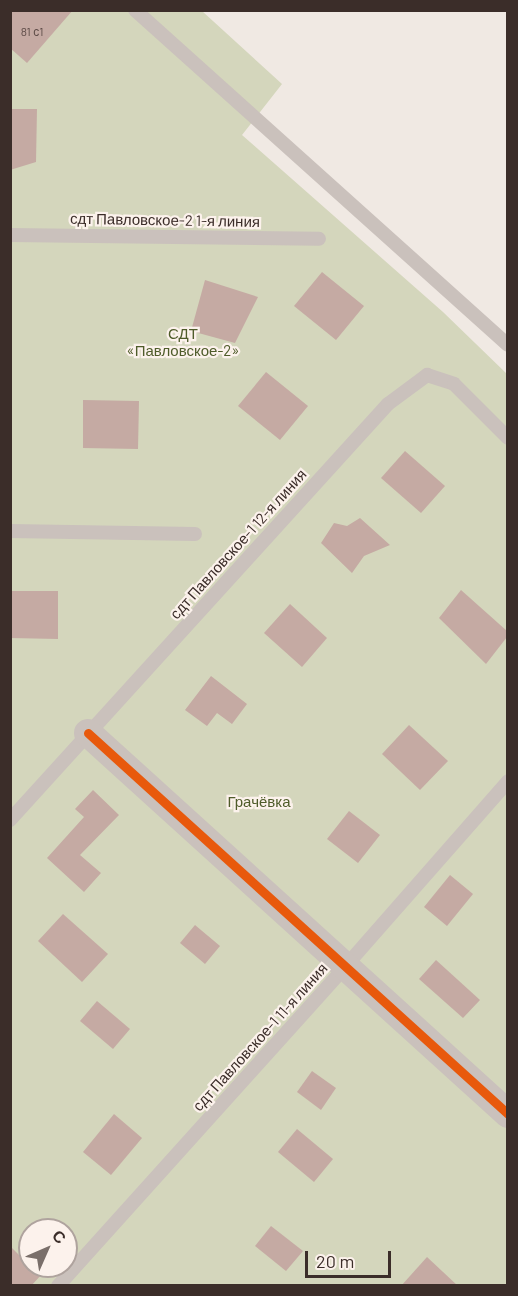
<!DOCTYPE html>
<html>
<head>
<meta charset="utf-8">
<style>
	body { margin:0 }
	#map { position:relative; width:518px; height:1296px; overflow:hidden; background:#f0e9e3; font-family:Barlow,sans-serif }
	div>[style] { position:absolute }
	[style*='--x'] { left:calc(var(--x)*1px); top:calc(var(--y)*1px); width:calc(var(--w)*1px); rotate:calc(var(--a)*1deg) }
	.green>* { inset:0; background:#d4d6bc }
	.building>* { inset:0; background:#c5aaa3 }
	.lane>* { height:14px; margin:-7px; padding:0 7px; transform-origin:7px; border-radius:7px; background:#cac1bc }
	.street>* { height:28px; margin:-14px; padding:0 14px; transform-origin:14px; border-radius:14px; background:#cac1bc }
	.cycleway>* { height:9px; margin:-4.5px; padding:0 4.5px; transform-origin:4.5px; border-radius:4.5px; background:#e8590c }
	span { translate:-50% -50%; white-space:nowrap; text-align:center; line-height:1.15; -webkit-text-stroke:4.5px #fcf2ec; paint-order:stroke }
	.number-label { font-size:12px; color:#5e4c48 }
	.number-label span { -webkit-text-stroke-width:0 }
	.street-label { font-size:15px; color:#3b2d29 }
	.park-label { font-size:15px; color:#4f5c2a }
	.frame { position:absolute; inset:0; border:12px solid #3b2d29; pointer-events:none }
	.north { position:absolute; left:18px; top:1218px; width:60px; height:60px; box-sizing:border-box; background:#fcf2ec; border:2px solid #afa39e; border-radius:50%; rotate:45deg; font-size:16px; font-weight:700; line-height:24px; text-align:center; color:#3b2d29 }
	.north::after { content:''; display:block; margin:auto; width:21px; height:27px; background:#7a6f6a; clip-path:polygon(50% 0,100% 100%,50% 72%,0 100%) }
	.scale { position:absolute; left:305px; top:1251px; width:86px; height:27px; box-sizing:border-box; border:3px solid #3b2d29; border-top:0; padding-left:8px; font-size:18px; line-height:21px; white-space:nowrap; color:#3b2d29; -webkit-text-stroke:4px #fcf2ec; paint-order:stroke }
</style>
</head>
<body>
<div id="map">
	<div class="green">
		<i style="clip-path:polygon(evenodd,10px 11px,202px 11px,282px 84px,242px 135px,443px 312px,507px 374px,507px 1285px,11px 1285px,10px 11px,30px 1230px,66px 1230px,66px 1266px,30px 1266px,30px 1230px)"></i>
	</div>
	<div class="building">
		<i style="clip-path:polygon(10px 10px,73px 10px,27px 63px,10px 48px)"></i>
		<i style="clip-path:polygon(10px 109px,37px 109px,36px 162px,10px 170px)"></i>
		<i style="clip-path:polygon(322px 272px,364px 306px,336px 340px,294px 306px)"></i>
		<i style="clip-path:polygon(205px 280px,258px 297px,235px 343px,191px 331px)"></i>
		<i style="clip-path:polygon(266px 372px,308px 406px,280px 440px,238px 406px)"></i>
		<i style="clip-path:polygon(83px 400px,139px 401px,138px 449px,83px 448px)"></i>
		<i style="clip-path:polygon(405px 451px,445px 486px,421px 513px,381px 478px)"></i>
		<i style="clip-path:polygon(360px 518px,390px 545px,364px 556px,352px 573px,321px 543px,334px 523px,347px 526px)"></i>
		<i style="clip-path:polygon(461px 590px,507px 631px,507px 637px,486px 664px,439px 618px)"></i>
		<i style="clip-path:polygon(10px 591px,58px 591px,58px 639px,10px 638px)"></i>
		<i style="clip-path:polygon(290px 604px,327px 638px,302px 667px,264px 633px)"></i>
		<i style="clip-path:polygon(211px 676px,247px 704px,232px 724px,217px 713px,207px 726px,185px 710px)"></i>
		<i style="clip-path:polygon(409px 725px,448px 761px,420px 790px,382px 754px)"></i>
		<i style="clip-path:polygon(93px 790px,119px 815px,80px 855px,101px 873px,84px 892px,47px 858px,84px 817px,75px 809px)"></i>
		<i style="clip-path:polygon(349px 811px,380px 835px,358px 863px,327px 839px)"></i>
		<i style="clip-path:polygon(450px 875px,473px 894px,447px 926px,424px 907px)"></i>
		<i style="clip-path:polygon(63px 914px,108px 954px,82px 982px,38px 941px)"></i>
		<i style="clip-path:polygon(195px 925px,220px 946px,205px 964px,180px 943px)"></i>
		<i style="clip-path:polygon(436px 960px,480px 1000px,463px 1018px,419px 979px)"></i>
		<i style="clip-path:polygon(97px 1001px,130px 1029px,113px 1049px,80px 1021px)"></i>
		<i style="clip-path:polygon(312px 1071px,336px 1088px,321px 1110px,297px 1092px)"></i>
		<i style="clip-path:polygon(114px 1114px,142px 1138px,111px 1175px,83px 1152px)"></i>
		<i style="clip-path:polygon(297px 1129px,333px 1159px,314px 1182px,278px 1152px)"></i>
		<i style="clip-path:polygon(271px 1226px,303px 1251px,286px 1271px,255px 1246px)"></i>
		<i style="clip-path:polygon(10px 1246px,30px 1266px,42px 1274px,31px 1286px,10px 1286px)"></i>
		<i style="clip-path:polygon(427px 1257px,458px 1286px,401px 1286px)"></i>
	</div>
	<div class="lane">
		<i style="--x:135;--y:10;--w:501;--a:41.93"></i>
		<i style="--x:10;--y:235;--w:309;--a:0.7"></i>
		<i style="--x:10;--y:531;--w:185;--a:0.9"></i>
		<i style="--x:10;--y:820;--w:562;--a:-47.74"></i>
		<i style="--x:388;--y:404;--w:49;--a:-36.6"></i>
		<i style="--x:427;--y:375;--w:28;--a:18"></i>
		<i style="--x:454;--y:384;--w:76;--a:45"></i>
		<i style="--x:58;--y:1286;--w:428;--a:-48"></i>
		<i style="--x:344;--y:968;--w:249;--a:-48.7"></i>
	</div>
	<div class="street">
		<i style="--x:88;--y:733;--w:567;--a:42.21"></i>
	</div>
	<div class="cycleway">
		<i style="--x:88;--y:733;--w:567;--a:42.21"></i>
	</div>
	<div class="number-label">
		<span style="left:32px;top:32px">81 с1</span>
	</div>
	<div class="street-label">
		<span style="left:165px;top:220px;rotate:1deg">сдт Павловское-2 1-я линия</span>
		<span style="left:238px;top:544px;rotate:-48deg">сдт Павловское-1 12-я линия</span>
		<span style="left:260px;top:1037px;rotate:-48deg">сдт Павловское-1 11-я линия</span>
	</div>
	<div class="park-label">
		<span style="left:183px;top:342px">СДТ<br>«Павловское-2»</span>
		<span style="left:259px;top:802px">Грачёвка</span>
	</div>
	<div class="frame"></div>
	<div class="north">С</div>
	<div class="scale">20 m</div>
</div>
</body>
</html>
